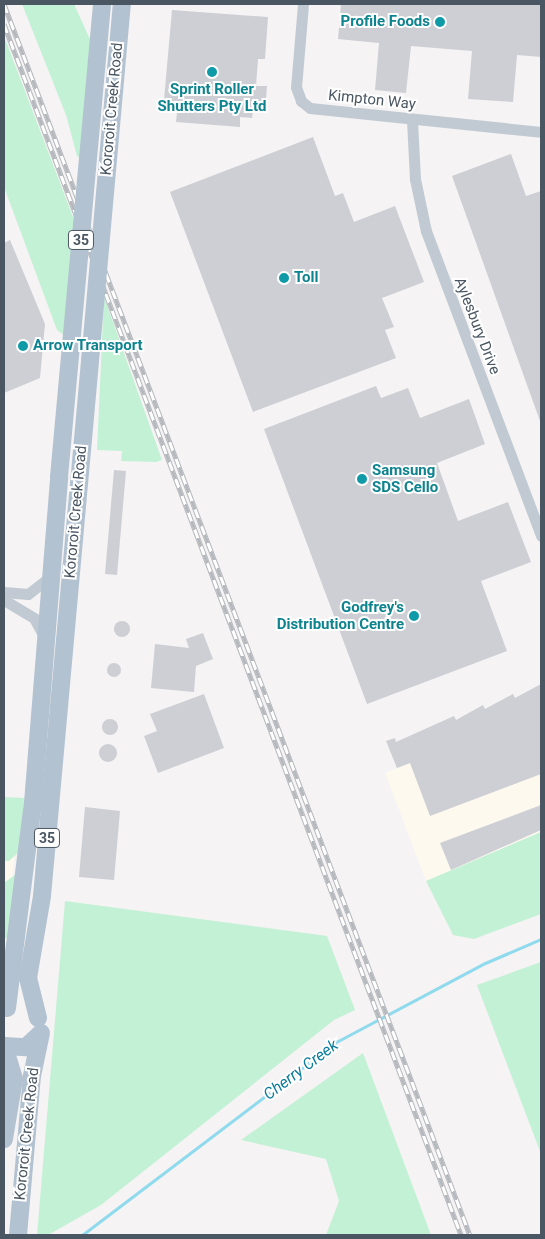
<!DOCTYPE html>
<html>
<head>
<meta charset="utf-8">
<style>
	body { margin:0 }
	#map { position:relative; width:545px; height:1239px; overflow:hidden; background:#f5f3f3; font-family:Roboto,sans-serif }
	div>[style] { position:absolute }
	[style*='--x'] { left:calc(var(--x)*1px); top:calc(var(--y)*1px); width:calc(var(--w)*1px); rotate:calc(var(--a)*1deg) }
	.commercial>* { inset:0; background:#fdf9ef }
	.green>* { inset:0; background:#c3f1d5 }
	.stream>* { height:3px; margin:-1.5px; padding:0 1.5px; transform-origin:1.5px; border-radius:1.5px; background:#90daee }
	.building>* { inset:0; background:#cdcfd5 }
	.round { border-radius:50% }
	.street>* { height:11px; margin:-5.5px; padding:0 5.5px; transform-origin:5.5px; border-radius:5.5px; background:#c1cad2 }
	.primary>* { height:18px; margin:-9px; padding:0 9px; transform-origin:9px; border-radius:9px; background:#b3c2d1 }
	.rail>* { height:5px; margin-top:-2.5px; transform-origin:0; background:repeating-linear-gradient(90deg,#fff 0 9px,#b5b8bd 0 18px); box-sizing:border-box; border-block:1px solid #b5b8bd }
	.primary-bridge>* { height:18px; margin:-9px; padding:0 9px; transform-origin:9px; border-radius:9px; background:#b3c2d1 }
	.dots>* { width:14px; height:14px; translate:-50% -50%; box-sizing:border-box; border:2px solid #fff; border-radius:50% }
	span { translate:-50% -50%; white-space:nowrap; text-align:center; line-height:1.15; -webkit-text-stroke:4px #fff; paint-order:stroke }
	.shield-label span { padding:1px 4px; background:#fff; border:1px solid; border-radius:4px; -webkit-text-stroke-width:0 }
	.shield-label { font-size:14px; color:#4a5661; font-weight:700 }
	.culture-label { font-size:15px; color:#0d838f; font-weight:700 }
	.right { translate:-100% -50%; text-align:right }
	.left { translate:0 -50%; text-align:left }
	.street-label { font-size:15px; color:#4a5661 }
	.water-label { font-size:16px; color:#0c7c9b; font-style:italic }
	.frame { position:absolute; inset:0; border:5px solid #4a5661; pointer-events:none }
</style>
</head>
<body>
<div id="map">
	<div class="commercial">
		<i style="clip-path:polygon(541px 714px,541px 832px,426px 881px,385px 773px)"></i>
		<i style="clip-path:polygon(4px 851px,15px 851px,4px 955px)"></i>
	</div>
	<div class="green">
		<i style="clip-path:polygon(22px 4px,74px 4px,93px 46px,83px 160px,77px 156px,66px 115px)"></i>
		<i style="clip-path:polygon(4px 36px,76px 225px,68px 338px,57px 330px,4px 187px)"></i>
		<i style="clip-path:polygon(104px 297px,162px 460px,156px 462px,121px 461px,122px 451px,97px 450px)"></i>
		<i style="clip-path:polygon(4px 797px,24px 798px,20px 851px,9px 861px,4px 861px)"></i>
		<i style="clip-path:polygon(541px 832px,541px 914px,474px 939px,453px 935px,426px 881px)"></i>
		<i style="clip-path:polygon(16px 874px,9px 941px,4px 936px,4px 883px)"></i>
		<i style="clip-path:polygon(65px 901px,327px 936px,355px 1010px,334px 1020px,101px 1205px,48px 1235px,37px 1235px)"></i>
		<i style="clip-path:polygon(541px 962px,541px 1154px,477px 985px)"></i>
		<i style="clip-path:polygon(363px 1053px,431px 1235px,326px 1235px,339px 1201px,326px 1159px,241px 1140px)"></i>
	</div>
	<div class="stream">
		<i style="--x:82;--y:1235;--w:321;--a:-37.2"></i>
		<i style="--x:338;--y:1041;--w:166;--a:-28"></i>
		<i style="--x:485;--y:963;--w:61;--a:-23.2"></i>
	</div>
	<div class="building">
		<i style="clip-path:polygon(341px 4px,541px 4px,541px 57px,517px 55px,513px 102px,468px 99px,472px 51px,411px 46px,406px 93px,375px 90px,379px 43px,338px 39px)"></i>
		<i style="clip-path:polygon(172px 10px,268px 17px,265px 59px,258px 59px,256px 86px,267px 86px,265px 112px,253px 111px,252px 118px,240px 117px,240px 127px,176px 122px,177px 112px,163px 111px)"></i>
		<i style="clip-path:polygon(313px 137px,335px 196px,343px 193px,354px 222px,395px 206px,424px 282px,382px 298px,394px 327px,385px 330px,396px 358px,253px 412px,170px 192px)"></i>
		<i style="clip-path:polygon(511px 154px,526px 196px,541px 191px,540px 421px,452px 176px)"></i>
		<i style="clip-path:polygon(10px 240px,45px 324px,40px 378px,4px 393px,4px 243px)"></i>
		<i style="clip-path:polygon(376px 386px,381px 398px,408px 388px,420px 418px,469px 399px,485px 444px,437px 463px,458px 521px,508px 502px,531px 562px,481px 581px,507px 651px,367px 704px,264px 429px)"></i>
		<i style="clip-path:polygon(114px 470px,126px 471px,117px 575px,105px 574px)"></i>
		<i class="round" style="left:114px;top:621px;width:16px;height:16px"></i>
		<i style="clip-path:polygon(203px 633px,213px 659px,196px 666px,194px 692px,151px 688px,155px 644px,189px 648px,186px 639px)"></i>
		<i class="round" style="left:107px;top:663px;width:14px;height:14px"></i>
		<i style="clip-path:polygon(541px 684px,541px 774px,430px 816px,410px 763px,397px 768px,386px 741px,395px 738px,396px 742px,454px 716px,456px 720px,483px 705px,485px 709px,513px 694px,515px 698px)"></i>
		<i style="clip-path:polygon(204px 694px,224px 748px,158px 773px,144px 736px,157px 731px,150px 714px)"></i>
		<i class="round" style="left:102px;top:719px;width:16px;height:16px"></i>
		<i class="round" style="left:99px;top:744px;width:18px;height:18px"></i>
		<i style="clip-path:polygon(541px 805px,541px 830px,451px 870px,440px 843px)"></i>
		<i style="clip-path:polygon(85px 807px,120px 811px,114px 880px,79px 877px)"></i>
	</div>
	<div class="street">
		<i style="--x:303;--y:4;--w:83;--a:94.8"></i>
		<i style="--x:296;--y:87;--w:15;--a:70"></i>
		<i style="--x:301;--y:101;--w:11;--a:38"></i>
		<i style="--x:310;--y:108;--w:232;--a:5.9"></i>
		<i style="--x:412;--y:120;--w:59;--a:87.1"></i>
		<i style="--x:415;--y:179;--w:53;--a:78.1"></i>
		<i style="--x:426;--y:231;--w:326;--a:69.3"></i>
		<i style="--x:4;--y:592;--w:24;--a:5"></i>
		<i style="--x:28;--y:594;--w:28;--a:-38"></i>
		<i style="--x:4;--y:600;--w:35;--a:31"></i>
		<i style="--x:34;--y:618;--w:21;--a:62"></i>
	</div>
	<div class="primary">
		<i style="--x:7;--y:1008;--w:207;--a:-82.8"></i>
		<i style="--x:33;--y:803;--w:327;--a:-85.4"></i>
		<i style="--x:38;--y:1018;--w:41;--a:-104"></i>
		<i style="--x:28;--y:978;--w:83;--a:-80.3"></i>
		<i style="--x:42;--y:896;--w:537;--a:-84.87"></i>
		<i style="--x:4;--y:1046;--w:22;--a:3"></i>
		<i style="--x:26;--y:1047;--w:19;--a:-43"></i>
		<i style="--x:4;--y:1046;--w:34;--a:73"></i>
		<i style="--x:14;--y:1079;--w:61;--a:99.5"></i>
		<i style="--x:18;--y:1235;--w:160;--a:-85"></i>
		<i style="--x:32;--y:1076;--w:44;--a:-78.2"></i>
	</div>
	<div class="rail">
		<i style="--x:4;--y:4;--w:1316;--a:69.27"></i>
		<i style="--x:4;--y:24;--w:1294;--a:69.32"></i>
	</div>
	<div class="primary-bridge">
		<i style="--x:90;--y:361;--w:358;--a:-84.9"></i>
		<i style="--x:59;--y:477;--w:475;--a:-84.8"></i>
	</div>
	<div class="dots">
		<i style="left:440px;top:22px;background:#0f9aa8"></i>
		<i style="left:212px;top:72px;background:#0f9aa8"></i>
		<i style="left:284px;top:278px;background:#0f9aa8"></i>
		<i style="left:23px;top:346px;background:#0f9aa8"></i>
		<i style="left:362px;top:479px;background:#0f9aa8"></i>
		<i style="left:414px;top:616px;background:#0f9aa8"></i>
	</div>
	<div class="shield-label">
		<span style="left:81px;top:240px">35</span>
		<span style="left:47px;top:838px">35</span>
	</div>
	<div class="culture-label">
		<span class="right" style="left:430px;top:22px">Profile Foods</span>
		<span style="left:212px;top:98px">Sprint Roller<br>Shutters Pty Ltd</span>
		<span class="left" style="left:294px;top:278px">Toll</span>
		<span class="left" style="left:33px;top:346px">Arrow Transport</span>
		<span class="left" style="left:372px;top:479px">Samsung<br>SDS Cello</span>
		<span class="right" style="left:404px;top:616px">Godfrey's<br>Distribution Centre</span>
	</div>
	<div class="street-label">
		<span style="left:372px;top:100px;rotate:6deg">Kimpton Way</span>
		<span style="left:112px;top:109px;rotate:-85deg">Kororoit Creek Road</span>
		<span style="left:477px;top:326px;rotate:69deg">Aylesbury Drive</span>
		<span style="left:76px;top:512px;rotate:-85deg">Kororoit Creek Road</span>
		<span style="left:27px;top:1134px;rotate:-84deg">Kororoit Creek Road</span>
	</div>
	<div class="water-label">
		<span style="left:301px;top:1070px;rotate:-37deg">Cherry Creek</span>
	</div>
	<div class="frame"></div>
</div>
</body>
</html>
